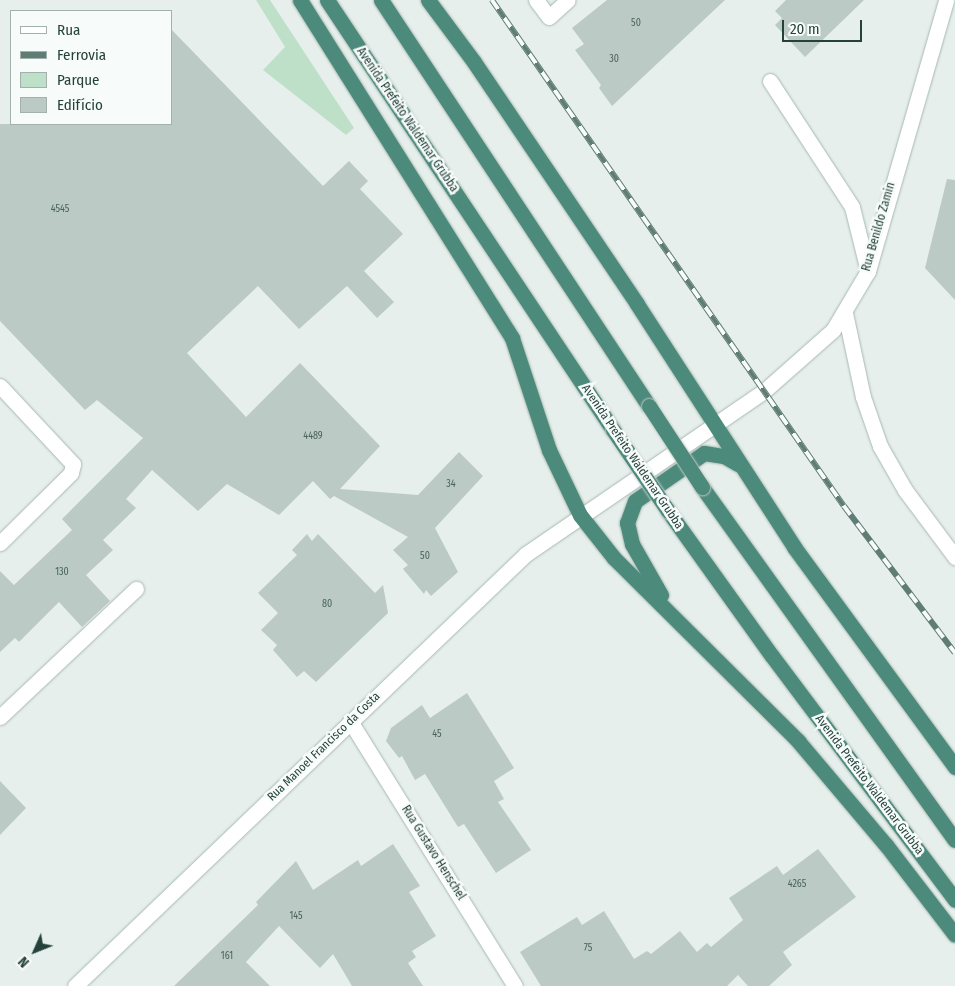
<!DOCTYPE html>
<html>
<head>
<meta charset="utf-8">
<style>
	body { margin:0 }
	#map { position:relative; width:955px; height:986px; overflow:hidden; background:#e6efeb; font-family:"Fira Sans Condensed",sans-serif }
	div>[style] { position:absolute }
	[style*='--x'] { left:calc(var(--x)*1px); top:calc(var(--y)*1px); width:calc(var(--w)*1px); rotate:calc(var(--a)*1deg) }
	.green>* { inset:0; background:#bfe0c8 }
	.building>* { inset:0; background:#bbcac4 }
	.roads { filter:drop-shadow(0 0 1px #a8b8b2) drop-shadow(0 0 1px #a8b8b2) }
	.service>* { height:15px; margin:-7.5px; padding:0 7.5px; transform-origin:7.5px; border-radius:7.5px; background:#fff }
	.minor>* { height:15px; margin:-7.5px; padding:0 7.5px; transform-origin:7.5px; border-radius:7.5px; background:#fff }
	.secondary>* { height:15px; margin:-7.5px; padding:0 7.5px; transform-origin:7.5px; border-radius:7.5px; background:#fff }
	.trunk>* { height:15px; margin:-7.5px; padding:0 7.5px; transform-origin:7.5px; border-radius:7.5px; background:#4c8a7c }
	.rail>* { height:5.5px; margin-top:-2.75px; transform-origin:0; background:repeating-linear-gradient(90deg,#f7fbf9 0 11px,#5f7d75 0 22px); box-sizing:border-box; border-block:1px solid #5f7d75 }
	.bridges { filter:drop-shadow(0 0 1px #c2cac8) drop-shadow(0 0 1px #c2cac8) }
	.trunk-bridge>* { height:15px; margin:-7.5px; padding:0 7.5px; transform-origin:7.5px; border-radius:7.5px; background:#4c8a7c }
	span { translate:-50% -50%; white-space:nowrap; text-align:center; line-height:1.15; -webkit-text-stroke:5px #f7fbf9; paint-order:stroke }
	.number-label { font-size:10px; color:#4a645c }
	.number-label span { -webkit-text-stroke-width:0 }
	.street-label { font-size:12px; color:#24423a }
	.legend { position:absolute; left:10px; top:10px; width:162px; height:115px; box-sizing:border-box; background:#f7fbf9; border:1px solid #a3b1ad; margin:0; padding:6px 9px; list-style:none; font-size:15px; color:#24423a }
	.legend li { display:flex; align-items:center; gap:10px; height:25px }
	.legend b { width:25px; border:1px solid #a3b1ad }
	.north { position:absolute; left:10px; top:926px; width:50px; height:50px; -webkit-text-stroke:4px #f7fbf9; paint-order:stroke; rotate:226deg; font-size:14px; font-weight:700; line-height:20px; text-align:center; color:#24423a }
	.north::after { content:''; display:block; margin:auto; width:18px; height:22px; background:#24423a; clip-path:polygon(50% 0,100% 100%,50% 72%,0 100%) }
	.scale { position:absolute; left:782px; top:20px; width:80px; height:22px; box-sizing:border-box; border:2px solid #24423a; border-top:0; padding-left:6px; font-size:15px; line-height:18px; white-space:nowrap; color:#24423a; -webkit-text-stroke:4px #f7fbf9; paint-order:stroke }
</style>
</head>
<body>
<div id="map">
	<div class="green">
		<i style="clip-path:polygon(256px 0,270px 0,354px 128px,346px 135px,263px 70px,285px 47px)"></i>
	</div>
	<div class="building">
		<i style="clip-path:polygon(607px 0,725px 0,612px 106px,599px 88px,601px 85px,575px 50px,584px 44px,572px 28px)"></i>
		<i style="clip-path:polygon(786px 0,864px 0,805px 57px,775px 25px,782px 18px,775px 11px)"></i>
		<i style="clip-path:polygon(171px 29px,323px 186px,349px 161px,368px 181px,360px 189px,403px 234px,364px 271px,394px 302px,377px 318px,347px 286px,299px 329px,258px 286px,187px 353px,246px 417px,300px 363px,380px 446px,340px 489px,418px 495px,459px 452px,483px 476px,435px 528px,458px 572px,431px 596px,426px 590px,424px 594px,403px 569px,408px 565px,393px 550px,408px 537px,334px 496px,330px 499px,313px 481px,279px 515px,227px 484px,198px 511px,152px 470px,126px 499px,136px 508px,103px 540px,113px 550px,86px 575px,110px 601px,82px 627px,59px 602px,19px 642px,15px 638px,0 652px,0 571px,14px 585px,72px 530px,62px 519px,143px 438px,97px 400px,85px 410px,0 321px,0 124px,171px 124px)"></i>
		<i style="clip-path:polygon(947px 179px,955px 180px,955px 300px,925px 268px)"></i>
		<i style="clip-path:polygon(307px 534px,312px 541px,318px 534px,375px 593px,383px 585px,388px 613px,316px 682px,304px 671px,297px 677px,273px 650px,277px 645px,261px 630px,278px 613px,258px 593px,297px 555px,292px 550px)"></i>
		<i style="clip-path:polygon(467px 693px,514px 768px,494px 781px,504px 799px,498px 802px,531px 850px,496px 873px,464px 824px,458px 827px,425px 774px,415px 780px,402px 756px,399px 758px,386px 741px,391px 728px,422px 705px,430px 718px)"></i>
		<i style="clip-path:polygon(0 781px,26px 808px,0 835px)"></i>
		<i style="clip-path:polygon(393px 844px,420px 886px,409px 892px,436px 936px,412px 951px,416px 957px,408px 963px,423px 986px,352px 986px,333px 954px,320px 968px,279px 926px,246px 962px,270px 986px,174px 986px,258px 905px,256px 902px,296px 861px,313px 890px,358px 860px,361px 866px)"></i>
		<i style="clip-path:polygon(818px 849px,856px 897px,783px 952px,792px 965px,769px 986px,748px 986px,738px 975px,727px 986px,541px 986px,520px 952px,577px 917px,582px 925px,604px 911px,634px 959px,647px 951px,651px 954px,680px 931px,697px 952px,707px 943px,711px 947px,743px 920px,729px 898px,777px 866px,783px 875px)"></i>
	</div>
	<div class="roads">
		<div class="service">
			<i style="--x:536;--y:0;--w:21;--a:53"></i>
			<i style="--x:770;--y:81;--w:150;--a:56.9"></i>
			<i style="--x:852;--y:207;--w:66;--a:76"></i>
			<i style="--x:845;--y:313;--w:86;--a:77.9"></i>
			<i style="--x:863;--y:397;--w:52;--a:70.9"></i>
			<i style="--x:880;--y:446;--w:51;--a:60.4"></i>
			<i style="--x:905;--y:490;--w:84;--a:53.3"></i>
			<i style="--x:0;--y:386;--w:107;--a:46.9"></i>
			<i style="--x:73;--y:464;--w:9;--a:103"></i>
			<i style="--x:71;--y:473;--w:100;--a:135.4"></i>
		</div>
		<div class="minor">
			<i style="--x:549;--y:17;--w:25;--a:-42"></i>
			<i style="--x:0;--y:717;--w:187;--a:-43.3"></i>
			<i style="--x:350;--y:721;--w:312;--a:58.1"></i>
		</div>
		<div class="secondary">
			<i style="--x:75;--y:986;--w:625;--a:-43.77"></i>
			<i style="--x:526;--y:554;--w:288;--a:-34.4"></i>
			<i style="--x:764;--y:391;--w:92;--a:-41.5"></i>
			<i style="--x:833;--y:330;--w:69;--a:-59.3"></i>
			<i style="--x:868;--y:271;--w:282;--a:-73.9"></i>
		</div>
		<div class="trunk">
			<i style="--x:300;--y:0;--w:399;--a:57.9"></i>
			<i style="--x:512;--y:338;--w:118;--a:71.7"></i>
			<i style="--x:549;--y:450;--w:72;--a:64.5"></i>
			<i style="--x:580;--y:515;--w:55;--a:51.7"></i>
			<i style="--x:614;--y:558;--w:260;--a:44.8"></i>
			<i style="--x:798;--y:741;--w:136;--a:49.8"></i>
			<i style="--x:886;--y:845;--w:113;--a:52.5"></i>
			<i style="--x:327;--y:0;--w:516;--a:56.37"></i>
			<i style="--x:381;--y:0;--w:486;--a:56.6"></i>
			<i style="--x:428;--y:0;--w:77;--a:53.4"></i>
			<i style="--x:474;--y:62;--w:292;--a:56"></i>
			<i style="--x:637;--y:304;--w:289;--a:57.1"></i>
			<i style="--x:794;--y:547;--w:273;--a:53.8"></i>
			<i style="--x:702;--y:487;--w:434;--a:54.4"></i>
			<i style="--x:668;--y:511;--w:178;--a:54.4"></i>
			<i style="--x:772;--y:656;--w:305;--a:53.1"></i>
			<i style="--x:661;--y:595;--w:59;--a:-119.6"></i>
			<i style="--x:632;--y:544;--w:22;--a:-103"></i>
			<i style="--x:627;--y:523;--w:23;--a:-70"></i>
			<i style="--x:635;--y:501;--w:84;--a:-34.8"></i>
			<i style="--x:704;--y:453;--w:20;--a:9"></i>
			<i style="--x:724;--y:456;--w:16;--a:30"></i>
		</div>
	</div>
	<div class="rail">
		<i style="--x:492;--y:0;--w:616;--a:55.18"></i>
		<i style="--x:844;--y:506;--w:184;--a:52.9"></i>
	</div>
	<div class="bridges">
		<div class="trunk-bridge">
			<i style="--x:649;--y:406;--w:97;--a:56.8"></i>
			<i style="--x:613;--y:430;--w:98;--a:55.8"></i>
		</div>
	</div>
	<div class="number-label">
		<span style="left:636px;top:24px">50</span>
		<span style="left:614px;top:60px">30</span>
		<span style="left:60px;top:210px">4545</span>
		<span style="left:313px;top:437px">4489</span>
		<span style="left:451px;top:485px">34</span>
		<span style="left:425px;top:557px">50</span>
		<span style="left:62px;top:573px">130</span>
		<span style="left:327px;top:605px">80</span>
		<span style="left:437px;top:735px">45</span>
		<span style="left:797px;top:885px">4265</span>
		<span style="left:296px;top:917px">145</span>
		<span style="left:588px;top:949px">75</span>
		<span style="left:227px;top:957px">161</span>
	</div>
	<div class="street-label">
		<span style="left:407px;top:120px;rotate:56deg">Avenida Prefeito Waldemar Grubba</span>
		<span style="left:879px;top:227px;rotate:-74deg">Rua Benildo Zamin</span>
		<span style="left:632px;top:457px;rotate:56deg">Avenida Prefeito Waldemar Grubba</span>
		<span style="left:324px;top:747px;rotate:-44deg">Rua Manoel Francisco da Costa</span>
		<span style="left:869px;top:785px;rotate:53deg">Avenida Prefeito Waldemar Grubba</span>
		<span style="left:433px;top:853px;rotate:58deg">Rua Gustavo Henschel</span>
	</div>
	<ul class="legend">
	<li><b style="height:6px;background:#fff"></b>Rua</li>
	<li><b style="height:6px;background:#5f7d75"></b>Ferrovia</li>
	<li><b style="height:14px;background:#bfe0c8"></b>Parque</li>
	<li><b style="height:14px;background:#bbcac4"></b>Edifício</li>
	</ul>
	<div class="north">N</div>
	<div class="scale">20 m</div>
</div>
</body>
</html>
